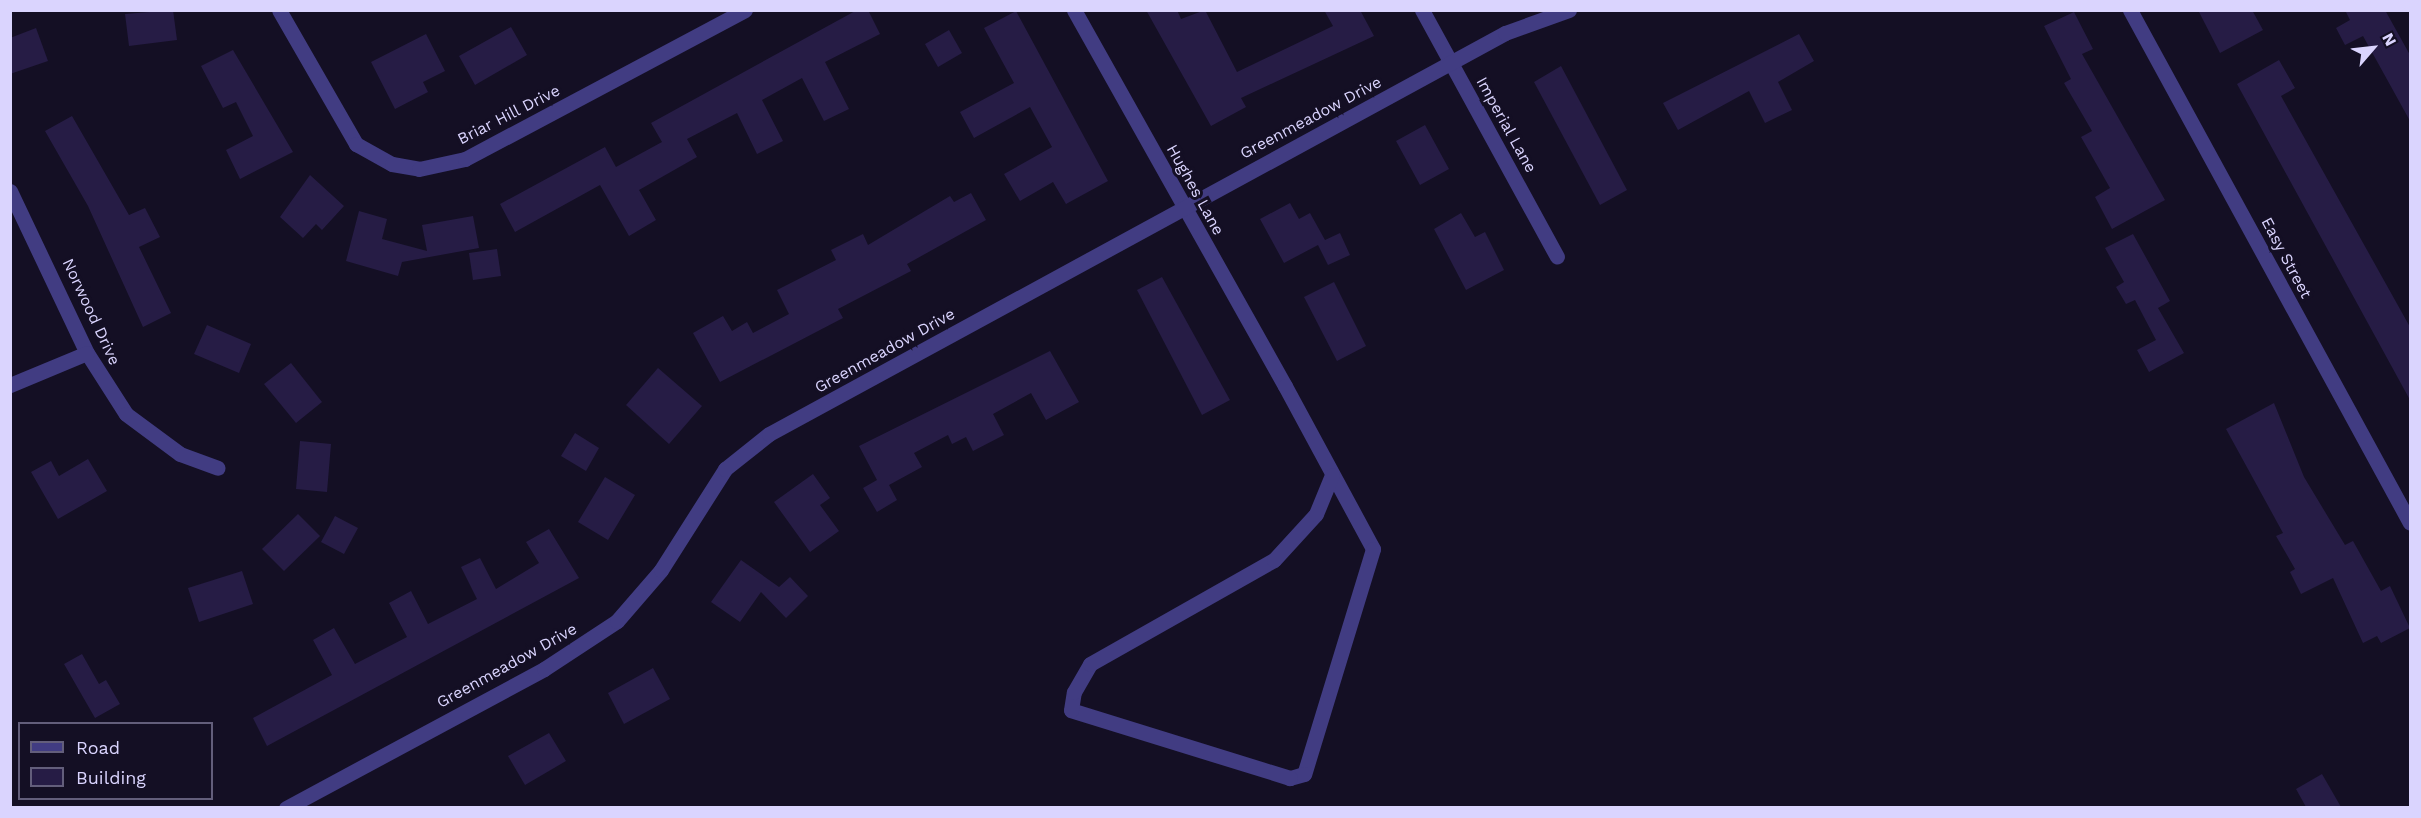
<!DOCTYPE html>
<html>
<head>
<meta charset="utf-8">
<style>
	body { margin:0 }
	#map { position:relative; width:2421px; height:818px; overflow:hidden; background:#140f24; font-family:"Work Sans",sans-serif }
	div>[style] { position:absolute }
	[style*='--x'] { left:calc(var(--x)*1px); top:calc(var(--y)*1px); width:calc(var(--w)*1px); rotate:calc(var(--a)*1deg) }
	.building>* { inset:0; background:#261c45 }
	.minor>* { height:15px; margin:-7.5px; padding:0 7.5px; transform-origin:7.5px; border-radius:7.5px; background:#413c82 }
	span { translate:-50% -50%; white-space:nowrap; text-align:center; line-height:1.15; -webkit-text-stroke:6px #140f24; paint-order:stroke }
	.street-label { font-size:16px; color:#dad4fe }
	.frame { position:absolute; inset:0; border:12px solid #dad4fe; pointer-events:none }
	.legend { position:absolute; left:18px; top:722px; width:195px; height:78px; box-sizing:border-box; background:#140f24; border:2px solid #635e7b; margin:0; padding:8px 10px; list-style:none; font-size:18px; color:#dad4fe }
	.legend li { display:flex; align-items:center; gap:12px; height:30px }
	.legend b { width:30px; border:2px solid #635e7b }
	.north { position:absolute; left:2343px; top:18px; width:60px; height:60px; -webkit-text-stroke:4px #140f24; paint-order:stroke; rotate:62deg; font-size:16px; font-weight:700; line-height:24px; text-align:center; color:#dad4fe }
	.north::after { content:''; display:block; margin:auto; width:21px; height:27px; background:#dad4fe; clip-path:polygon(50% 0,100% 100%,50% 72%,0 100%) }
</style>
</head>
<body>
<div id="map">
	<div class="building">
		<i style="clip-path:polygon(173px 10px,177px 40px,129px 46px,125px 14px)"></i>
		<i style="clip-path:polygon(857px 10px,868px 10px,880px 34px,825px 62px,849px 109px,824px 121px,802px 78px,762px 100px,783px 141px,757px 154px,737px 113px,687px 139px,697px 157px,639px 190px,656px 220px,629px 236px,600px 185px,515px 232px,500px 204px,605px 147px,616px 167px,662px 142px,651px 123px)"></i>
		<i style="clip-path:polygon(1146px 10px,1177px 10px,1181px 19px,1205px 10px,1237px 72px,1333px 26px,1324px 10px,1360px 10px,1374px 36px,1241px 98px,1246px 107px,1211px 126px)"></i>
		<i style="clip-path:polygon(2198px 10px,2252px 10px,2263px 30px,2220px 53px)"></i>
		<i style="clip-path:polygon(2345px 10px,2385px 10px,2410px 55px,2410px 121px,2363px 36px,2345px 45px,2336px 28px,2350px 20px)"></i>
		<i style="clip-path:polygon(1016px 11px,1108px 181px,1066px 204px,1053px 182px,1020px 201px,1004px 174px,1052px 147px,1030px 107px,974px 138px,960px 112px,1014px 83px,984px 28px)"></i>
		<i style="clip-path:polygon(2074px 12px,2093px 49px,2082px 54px,2165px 200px,2112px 229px,2095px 197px,2110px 188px,2081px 137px,2092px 131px,2064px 83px,2071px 79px,2044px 26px)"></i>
		<i style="clip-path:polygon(511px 27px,527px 55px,475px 85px,459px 56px)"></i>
		<i style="clip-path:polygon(36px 28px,48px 61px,10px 74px,10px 38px)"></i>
		<i style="clip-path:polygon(949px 30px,962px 53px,938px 67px,925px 44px)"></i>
		<i style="clip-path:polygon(426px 34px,445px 71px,423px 82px,428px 92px,395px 109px,371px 62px)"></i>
		<i style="clip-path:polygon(1799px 34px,1814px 61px,1778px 82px,1792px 110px,1765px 123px,1749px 91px,1678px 130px,1663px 103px)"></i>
		<i style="clip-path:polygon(233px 50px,293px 152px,240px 179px,226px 150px,253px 136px,236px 102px,223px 108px,201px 66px)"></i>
		<i style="clip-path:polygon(2279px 60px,2295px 88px,2281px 96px,2410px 327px,2410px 400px,2237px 84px)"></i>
		<i style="clip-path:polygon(1561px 66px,1627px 190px,1600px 205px,1534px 82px)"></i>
		<i style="clip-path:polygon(72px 116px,129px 215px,145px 208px,160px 237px,139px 247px,171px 313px,143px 327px,88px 206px,45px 131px)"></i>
		<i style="clip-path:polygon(1425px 125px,1449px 169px,1420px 185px,1396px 141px)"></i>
		<i style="clip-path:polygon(310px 175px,344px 206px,322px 230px,316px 224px,303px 238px,280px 217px)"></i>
		<i style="clip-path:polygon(971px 193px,986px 220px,907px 264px,911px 271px,838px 309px,843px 318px,720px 382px,693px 333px,723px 316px,732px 331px,747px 322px,753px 333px,789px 314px,777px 290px,836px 260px,831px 250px,863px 234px,868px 245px,950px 196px,954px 202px)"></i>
		<i style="clip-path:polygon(1290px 203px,1299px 219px,1310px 213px,1325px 240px,1340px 233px,1350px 255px,1328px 265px,1318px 245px,1284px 263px,1260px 219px)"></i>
		<i style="clip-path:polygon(359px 211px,387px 219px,382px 239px,427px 251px,422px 225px,473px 216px,479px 248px,402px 262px,398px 276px,346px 261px)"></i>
		<i style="clip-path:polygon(1461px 213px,1475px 237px,1485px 232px,1504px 270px,1466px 290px,1434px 229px)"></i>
		<i style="clip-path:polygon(2133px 234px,2170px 301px,2158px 308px,2184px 353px,2149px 372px,2137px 350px,2156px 340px,2135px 300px,2126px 304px,2116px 287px,2124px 282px,2105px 248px)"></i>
		<i style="clip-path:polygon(497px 249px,501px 276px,473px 280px,469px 253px)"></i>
		<i style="clip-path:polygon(1162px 277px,1230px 400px,1202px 415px,1137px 290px)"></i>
		<i style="clip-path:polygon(1334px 282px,1366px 346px,1337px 361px,1304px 297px)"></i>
		<i style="clip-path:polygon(207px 325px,251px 344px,239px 373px,194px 354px)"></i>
		<i style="clip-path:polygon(1050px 351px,1079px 402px,1046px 420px,1031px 393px,993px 414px,1004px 435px,973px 451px,966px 437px,952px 444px,948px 435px,914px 453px,922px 467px,889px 485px,897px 500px,877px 512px,863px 488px,877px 480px,859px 446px)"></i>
		<i style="clip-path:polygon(291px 363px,322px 402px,296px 423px,264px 384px)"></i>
		<i style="clip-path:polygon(658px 368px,702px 406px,669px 444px,626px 405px)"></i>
		<i style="clip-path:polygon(2274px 403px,2304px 477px,2345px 545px,2353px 541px,2381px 591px,2390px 586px,2410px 628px,2381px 643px,2377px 636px,2363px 643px,2333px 578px,2301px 594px,2290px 572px,2295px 569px,2276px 536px,2283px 533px,2226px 429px)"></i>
		<i style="clip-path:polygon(575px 433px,599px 448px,586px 471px,561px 456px)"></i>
		<i style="clip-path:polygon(300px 441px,331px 444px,327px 492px,296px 489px)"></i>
		<i style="clip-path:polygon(88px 459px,107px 491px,58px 519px,31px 472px,51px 461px,59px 476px)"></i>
		<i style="clip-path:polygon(813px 474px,830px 498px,820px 505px,839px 531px,810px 552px,774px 502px)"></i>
		<i style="clip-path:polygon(605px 477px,635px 495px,608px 540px,578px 522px)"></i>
		<i style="clip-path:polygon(298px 514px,320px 536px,284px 571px,262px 549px)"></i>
		<i style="clip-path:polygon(335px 516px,358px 528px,344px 554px,321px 542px)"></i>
		<i style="clip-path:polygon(549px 529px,579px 578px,267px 746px,253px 718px,332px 675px,313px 640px,334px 628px,355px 664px,407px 637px,389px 603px,411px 591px,428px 624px,477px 599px,461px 567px,480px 558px,496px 589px,539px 563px,526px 542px)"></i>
		<i style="clip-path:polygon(741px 560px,779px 587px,790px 577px,808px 596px,786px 618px,761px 592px,740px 622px,711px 602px)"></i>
		<i style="clip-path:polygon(242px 571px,253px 604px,199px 622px,188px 588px)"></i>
		<i style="clip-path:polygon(82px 654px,99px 684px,106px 680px,120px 704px,95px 718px,64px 664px)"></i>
		<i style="clip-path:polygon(653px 668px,670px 699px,624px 724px,608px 693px)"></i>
		<i style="clip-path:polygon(549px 733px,566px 761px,525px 785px,508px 756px)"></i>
		<i style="clip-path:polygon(2322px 774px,2341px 807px,2306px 807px,2296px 789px)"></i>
	</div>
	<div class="minor">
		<i style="--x:279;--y:10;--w:155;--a:60.1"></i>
		<i style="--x:356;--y:144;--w:41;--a:29.1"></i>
		<i style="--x:392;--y:164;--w:27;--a:10"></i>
		<i style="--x:419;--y:169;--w:47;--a:-12.3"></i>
		<i style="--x:465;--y:159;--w:317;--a:-28"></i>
		<i style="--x:1074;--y:10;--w:431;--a:60.7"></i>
		<i style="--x:1285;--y:386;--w:185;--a:61.6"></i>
		<i style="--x:1373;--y:549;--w:235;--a:107"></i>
		<i style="--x:1304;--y:774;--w:15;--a:164"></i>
		<i style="--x:1290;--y:778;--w:229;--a:-162.8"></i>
		<i style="--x:1071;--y:710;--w:18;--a:-81"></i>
		<i style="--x:1074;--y:692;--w:32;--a:-60"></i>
		<i style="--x:1090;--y:664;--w:211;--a:-29.5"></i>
		<i style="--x:1274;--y:560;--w:62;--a:-47.6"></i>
		<i style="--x:1316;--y:514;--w:42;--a:-67.7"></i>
		<i style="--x:1422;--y:10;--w:281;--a:61.3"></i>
		<i style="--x:2130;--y:10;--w:584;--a:61.37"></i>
		<i style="--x:10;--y:191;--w:179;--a:64.6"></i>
		<i style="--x:87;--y:353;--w:72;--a:57.4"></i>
		<i style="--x:126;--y:414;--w:67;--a:36.5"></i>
		<i style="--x:180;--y:454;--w:40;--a:20.2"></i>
		<i style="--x:10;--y:385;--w:83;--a:-22.6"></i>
		<i style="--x:286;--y:808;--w:293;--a:-28.3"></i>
		<i style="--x:544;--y:669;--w:87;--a:-33.3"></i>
		<i style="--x:617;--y:621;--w:67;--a:-49.2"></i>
		<i style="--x:661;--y:570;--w:120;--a:-57.6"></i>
		<i style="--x:725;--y:469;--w:56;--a:-38.5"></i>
		<i style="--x:769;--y:434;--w:838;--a:-28.58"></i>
		<i style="--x:1505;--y:33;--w:68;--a:-19.8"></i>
	</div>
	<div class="street-label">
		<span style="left:509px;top:115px;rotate:-27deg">Briar Hill Drive</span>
		<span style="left:1311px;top:118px;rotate:-28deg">Greenmeadow Drive</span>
		<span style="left:1506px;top:125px;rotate:61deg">Imperial Lane</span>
		<span style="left:1195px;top:190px;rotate:61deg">Hughes Lane</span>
		<span style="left:2286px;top:258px;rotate:62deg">Easy Street</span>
		<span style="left:91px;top:312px;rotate:65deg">Norwood Drive</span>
		<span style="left:885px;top:351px;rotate:-29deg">Greenmeadow Drive</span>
		<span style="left:507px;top:666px;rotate:-29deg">Greenmeadow Drive</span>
	</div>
	<div class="frame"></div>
	<ul class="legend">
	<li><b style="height:8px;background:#413c82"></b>Road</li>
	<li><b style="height:16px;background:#261c45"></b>Building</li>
	</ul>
	<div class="north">N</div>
</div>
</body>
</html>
